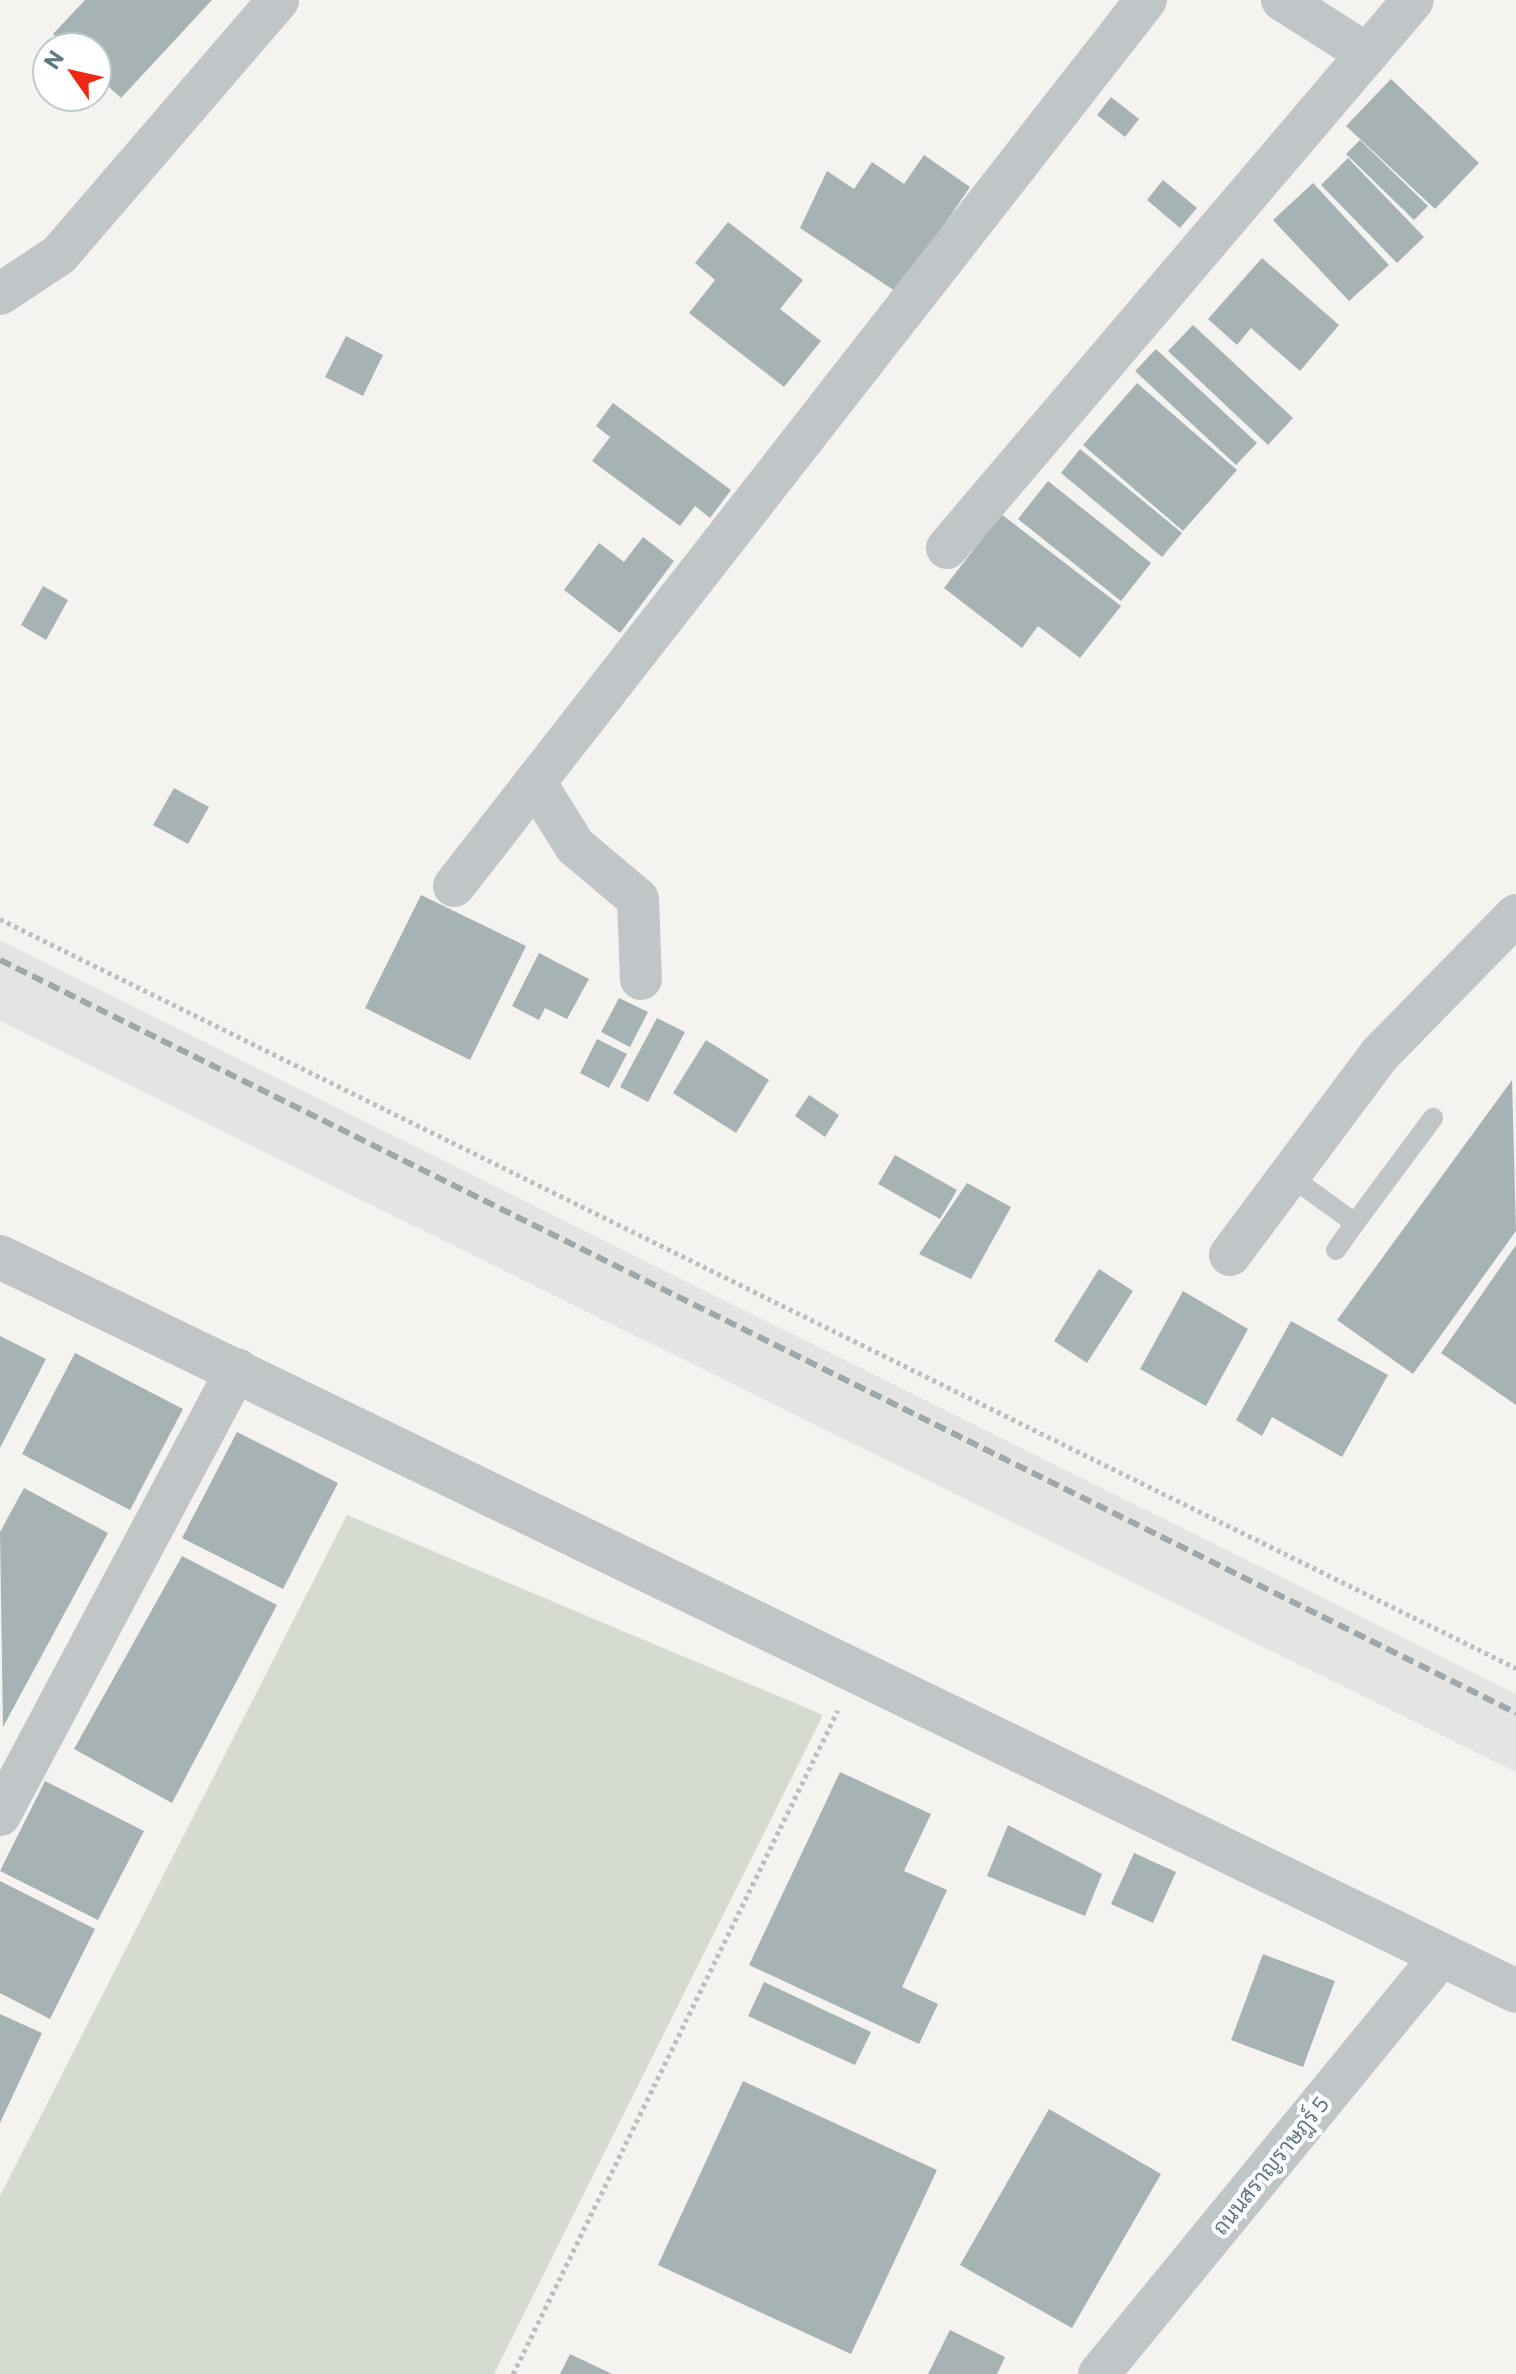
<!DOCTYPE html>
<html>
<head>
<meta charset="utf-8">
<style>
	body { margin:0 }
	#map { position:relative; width:1516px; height:2374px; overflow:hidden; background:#f4f3ef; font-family:Commissioner,Sarabun,sans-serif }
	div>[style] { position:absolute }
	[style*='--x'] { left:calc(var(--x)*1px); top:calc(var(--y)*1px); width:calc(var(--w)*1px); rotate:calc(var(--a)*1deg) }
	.built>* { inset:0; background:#e4e5e3 }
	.green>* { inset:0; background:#d6dbd0 }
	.building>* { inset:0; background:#a7b2b5 }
	.path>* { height:5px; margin-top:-2.5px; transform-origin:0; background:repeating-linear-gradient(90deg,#bcbec0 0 4px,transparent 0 8px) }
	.service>* { height:20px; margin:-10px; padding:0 10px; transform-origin:10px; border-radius:10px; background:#c0c5c8 }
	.minor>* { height:42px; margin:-21px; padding:0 21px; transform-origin:21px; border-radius:21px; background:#c0c5c8 }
	.tertiary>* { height:44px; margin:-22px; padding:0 22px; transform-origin:22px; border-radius:22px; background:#c0c5c8 }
	.rail>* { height:6px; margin-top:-3px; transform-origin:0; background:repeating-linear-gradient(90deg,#9ea7ab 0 12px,transparent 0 18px) }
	span { translate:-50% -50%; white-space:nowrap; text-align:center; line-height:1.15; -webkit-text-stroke:8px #fff; paint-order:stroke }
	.street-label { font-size:22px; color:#607883 }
	.north { position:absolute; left:32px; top:32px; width:80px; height:80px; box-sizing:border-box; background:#fff; border:2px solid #bfc9cd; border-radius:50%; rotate:304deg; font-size:22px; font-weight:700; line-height:32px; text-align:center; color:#607883 }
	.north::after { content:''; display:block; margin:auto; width:28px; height:36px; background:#f02813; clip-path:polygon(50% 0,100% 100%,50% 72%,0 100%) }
</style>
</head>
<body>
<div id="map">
	<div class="built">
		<i style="clip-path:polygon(0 940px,1516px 1694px,1516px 1772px,0 1021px)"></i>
	</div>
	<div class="green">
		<i style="clip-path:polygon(347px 1515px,823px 1715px,494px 2374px,0 2374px,0 2196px)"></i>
	</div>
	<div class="building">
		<i style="clip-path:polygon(85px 0,212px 0,121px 98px,96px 75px,96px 48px,67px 48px,53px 34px)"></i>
		<i style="clip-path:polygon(1391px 79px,1479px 163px,1435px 209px,1346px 126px)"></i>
		<i style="clip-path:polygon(1111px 97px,1139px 119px,1125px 137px,1097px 115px)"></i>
		<i style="clip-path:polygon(1360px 140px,1428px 206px,1414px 220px,1346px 154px)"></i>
		<i style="clip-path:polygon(924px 155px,970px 187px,898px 293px,800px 228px,827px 171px,854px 189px,872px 162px,904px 184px)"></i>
		<i style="clip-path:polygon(1348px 158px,1424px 237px,1397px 263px,1321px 185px)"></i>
		<i style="clip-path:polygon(1163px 180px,1197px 208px,1180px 228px,1147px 200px)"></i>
		<i style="clip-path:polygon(1313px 183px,1389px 265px,1349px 301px,1273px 220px)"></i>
		<i style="clip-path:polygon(728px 222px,803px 280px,780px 309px,821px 341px,784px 387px,689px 313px,715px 280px,695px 263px)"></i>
		<i style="clip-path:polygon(1262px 258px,1339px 325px,1300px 371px,1251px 328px,1237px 345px,1208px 319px)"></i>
		<i style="clip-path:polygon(1193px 325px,1293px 418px,1268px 445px,1168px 351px)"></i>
		<i style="clip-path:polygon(346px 336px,383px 355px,363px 396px,325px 377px)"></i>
		<i style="clip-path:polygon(1156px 349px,1257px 443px,1236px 465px,1135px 371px)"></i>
		<i style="clip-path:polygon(1137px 383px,1237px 470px,1183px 531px,1083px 445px)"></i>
		<i style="clip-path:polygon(613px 403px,731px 490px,710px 518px,695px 506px,680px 526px,592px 461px,610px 437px,596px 426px)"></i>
		<i style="clip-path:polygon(1080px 449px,1182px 533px,1162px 557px,1061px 473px)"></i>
		<i style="clip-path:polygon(1048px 481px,1151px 563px,1121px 601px,1018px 519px)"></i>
		<i style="clip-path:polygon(1001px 514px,1121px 606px,1080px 658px,1038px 626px,1022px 648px,944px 588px)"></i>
		<i style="clip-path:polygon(643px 537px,674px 561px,620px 633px,564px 590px,599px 543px,624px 562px)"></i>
		<i style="clip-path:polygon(43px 586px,68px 600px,46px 640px,21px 625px)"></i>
		<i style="clip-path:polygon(174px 788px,209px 807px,188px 844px,153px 825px)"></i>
		<i style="clip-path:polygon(421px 895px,526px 946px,470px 1060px,365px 1008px)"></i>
		<i style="clip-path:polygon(539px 953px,589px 979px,567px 1019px,545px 1008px,539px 1020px,512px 1006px)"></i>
		<i style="clip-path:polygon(619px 998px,648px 1012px,630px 1047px,601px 1032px)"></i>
		<i style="clip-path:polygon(657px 1018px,685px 1032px,648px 1102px,620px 1087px)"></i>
		<i style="clip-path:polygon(597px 1039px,627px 1054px,609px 1088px,580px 1073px)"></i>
		<i style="clip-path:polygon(706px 1040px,769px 1080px,736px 1133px,673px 1093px)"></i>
		<i style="clip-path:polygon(1512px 1080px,1516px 1231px,1413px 1374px,1337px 1320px)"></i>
		<i style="clip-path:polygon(809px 1095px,839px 1115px,825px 1137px,795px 1116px)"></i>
		<i style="clip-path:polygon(895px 1155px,957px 1190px,940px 1219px,878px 1184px)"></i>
		<i style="clip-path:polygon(967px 1183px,1011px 1207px,971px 1279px,919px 1254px)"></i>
		<i style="clip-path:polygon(1516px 1245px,1516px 1405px,1441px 1353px)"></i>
		<i style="clip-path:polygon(1099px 1269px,1133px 1291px,1087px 1363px,1054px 1341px)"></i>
		<i style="clip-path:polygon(1183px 1291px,1248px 1329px,1206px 1406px,1140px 1369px)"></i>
		<i style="clip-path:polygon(1291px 1321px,1388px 1375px,1342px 1457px,1272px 1417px,1262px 1436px,1236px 1420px)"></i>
		<i style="clip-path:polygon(0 1336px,46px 1359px,0 1448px)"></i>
		<i style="clip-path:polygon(75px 1353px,183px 1409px,130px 1510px,22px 1454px)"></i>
		<i style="clip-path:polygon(237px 1432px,338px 1483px,283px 1589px,182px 1538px)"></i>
		<i style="clip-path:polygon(24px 1488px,108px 1533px,3px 1727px,0 1532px)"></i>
		<i style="clip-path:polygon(182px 1556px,277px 1605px,172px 1803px,74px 1749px)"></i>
		<i style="clip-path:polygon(840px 1772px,931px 1814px,904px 1871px,947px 1890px,902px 1987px,938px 2004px,919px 2044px,749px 1965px)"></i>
		<i style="clip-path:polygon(45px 1781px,144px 1831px,98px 1920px,0 1871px)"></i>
		<i style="clip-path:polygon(1008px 1825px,1102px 1874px,1085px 1916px,987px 1876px)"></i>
		<i style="clip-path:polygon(1134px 1853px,1176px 1872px,1153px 1923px,1111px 1904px)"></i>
		<i style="clip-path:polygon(0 1881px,95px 1929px,50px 2019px,0 1993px)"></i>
		<i style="clip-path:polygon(1263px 1954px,1335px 1981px,1303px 2067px,1231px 2040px)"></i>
		<i style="clip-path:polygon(764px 1982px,871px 2032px,855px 2065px,748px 2016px)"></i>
		<i style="clip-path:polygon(0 2014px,42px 2033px,0 2123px)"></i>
		<i style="clip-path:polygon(743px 2081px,937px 2170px,851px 2354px,658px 2265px)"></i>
		<i style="clip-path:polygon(1049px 2109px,1161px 2174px,1072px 2328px,960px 2265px)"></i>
		<i style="clip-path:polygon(950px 2330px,1005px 2357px,997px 2374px,928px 2374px)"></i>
		<i style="clip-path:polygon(570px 2354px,612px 2374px,560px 2374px)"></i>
	</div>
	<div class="path">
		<i style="--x:0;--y:919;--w:1691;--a:26.29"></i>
		<i style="--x:513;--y:2374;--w:739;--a:-63.92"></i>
	</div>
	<div class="service">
		<i style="--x:1287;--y:1174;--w:84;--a:35.8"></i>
		<i style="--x:1355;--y:1223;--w:131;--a:-53.4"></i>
		<i style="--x:1336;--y:1250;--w:33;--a:-55"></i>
	</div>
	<div class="minor">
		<i style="--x:1282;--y:0;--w:101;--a:32.4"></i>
		<i style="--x:0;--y:294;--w:71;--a:-33.5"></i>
		<i style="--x:59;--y:255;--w:336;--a:-49.3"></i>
		<i style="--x:947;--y:548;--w:719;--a:-49.62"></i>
		<i style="--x:535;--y:782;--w:75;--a:58"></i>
		<i style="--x:575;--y:846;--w:82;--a:40.1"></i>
		<i style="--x:638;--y:899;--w:80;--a:87.9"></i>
		<i style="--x:454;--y:886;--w:1124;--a:-52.01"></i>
		<i style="--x:1230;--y:1255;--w:249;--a:-53.3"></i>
		<i style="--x:1379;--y:1055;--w:196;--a:-45.6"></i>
		<i style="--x:0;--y:1815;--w:505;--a:-62.01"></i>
		<i style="--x:1099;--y:2374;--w:541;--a:-50.7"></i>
	</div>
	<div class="tertiary">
		<i style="--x:0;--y:1257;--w:1684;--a:25.83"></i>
	</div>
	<div class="rail">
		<i style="--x:0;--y:960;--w:1693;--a:26.41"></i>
	</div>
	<div class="street-label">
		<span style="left:1270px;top:2165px;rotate:-51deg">ถนนสราญราษฎร์ 5</span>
	</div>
	<div class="north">N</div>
</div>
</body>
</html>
